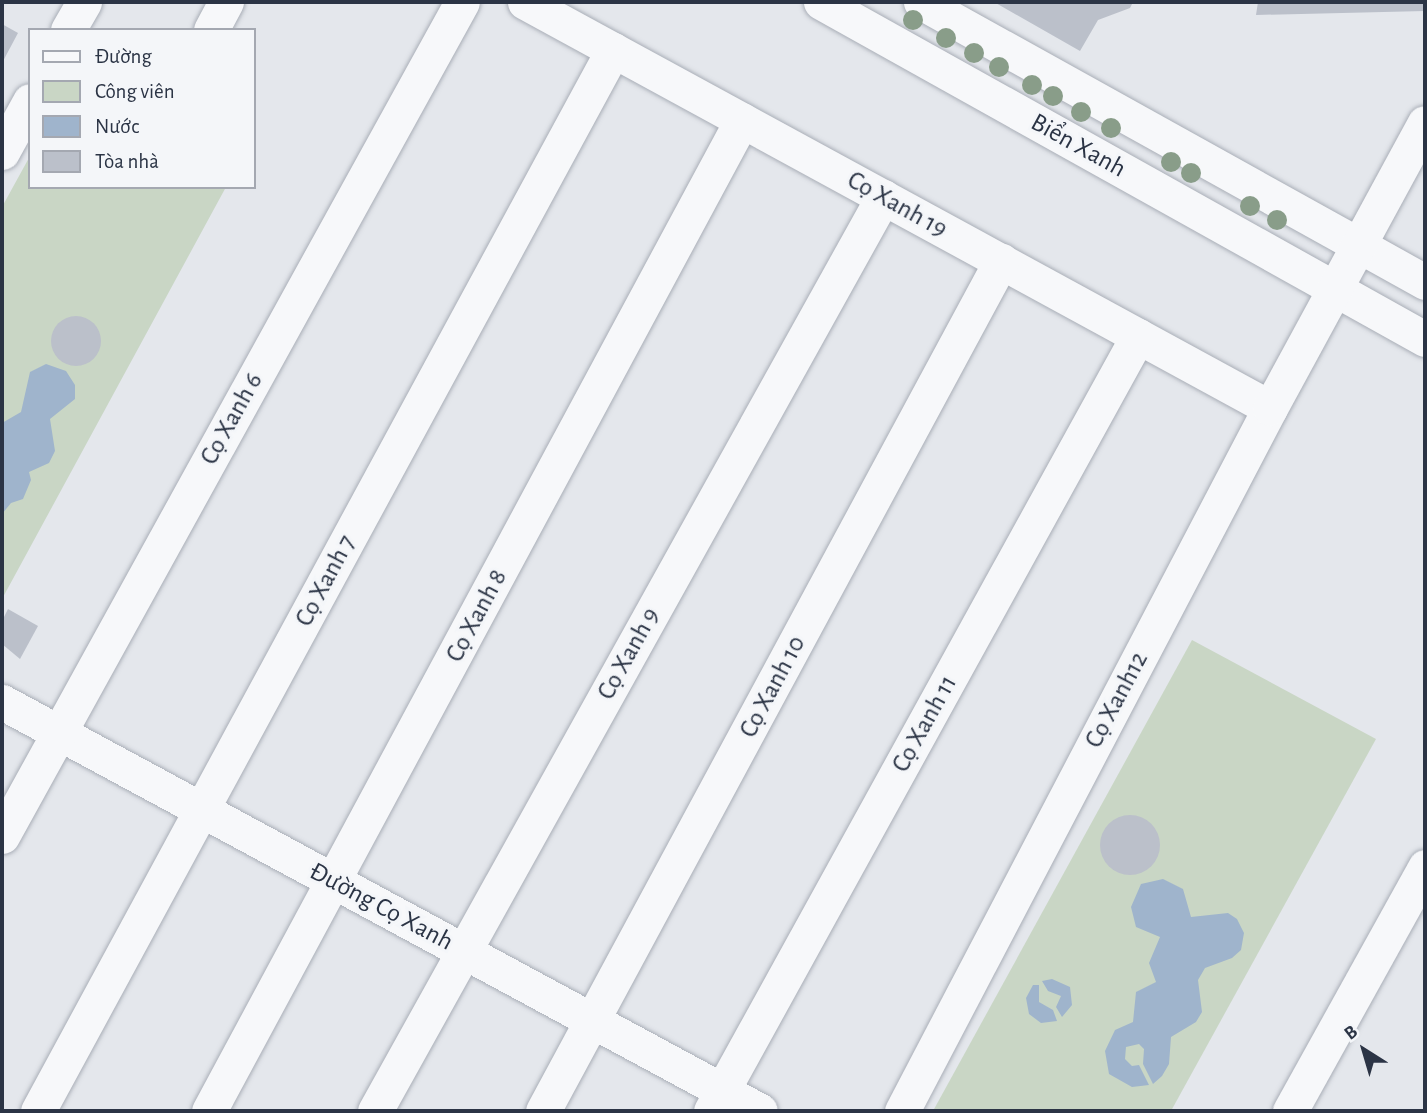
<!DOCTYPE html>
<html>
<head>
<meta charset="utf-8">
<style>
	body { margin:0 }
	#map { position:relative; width:1427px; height:1113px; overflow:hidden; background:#e4e7ec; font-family:"Alegreya Sans",sans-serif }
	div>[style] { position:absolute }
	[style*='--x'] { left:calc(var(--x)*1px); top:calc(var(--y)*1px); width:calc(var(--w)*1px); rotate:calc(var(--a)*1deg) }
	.green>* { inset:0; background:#c9d6c5 }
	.water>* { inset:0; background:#9fb4cc }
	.building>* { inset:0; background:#bbc0ca }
	.round { border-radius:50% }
	.roads { filter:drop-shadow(0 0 2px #a9aeb7) drop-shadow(0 0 2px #a9aeb7) }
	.minor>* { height:35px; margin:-17.5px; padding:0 17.5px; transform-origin:17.5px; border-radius:17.5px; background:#f7f8fa }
	.trees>* { width:20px; height:20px; margin:-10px; border-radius:50%; background:#899d89 }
	span { translate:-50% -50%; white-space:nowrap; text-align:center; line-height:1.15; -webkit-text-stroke:6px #f4f6f9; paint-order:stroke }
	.street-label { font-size:26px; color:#2b3445 }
	.frame { position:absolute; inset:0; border:4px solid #2b3445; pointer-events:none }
	.legend { position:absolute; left:28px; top:28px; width:228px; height:161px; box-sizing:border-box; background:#f4f6f9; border:2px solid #a4a8b1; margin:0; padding:9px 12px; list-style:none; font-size:21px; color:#2b3445 }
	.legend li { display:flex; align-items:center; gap:14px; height:35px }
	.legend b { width:35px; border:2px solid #a4a8b1 }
	.north { position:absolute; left:1329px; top:1015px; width:70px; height:70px; -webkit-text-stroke:5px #f4f6f9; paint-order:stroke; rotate:323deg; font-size:19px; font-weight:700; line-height:28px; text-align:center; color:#2b3445 }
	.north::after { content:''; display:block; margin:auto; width:24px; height:32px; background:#2b3445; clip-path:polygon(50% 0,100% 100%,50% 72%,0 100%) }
</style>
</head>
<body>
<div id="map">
	<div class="green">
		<i style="clip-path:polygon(30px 156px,30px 187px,226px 187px,2px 599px,2px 207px)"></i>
		<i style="clip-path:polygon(1192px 640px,1376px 739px,1171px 1111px,933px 1111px)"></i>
	</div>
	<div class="water">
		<i style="clip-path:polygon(46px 364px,66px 371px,75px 385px,75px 399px,50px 419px,55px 451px,49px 463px,29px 472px,31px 480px,23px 499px,11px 503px,2px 514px,2px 423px,21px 412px,30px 372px)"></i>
		<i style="clip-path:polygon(1163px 879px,1183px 889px,1191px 917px,1228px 913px,1237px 919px,1244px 933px,1241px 950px,1232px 958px,1205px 968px,1198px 980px,1202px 1012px,1196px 1022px,1171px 1037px,1169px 1064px,1162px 1076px,1153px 1084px,1143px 1064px,1144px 1049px,1139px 1044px,1126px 1047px,1125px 1059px,1132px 1066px,1139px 1065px,1149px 1085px,1132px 1087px,1109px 1074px,1105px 1051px,1115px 1030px,1133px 1022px,1136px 992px,1156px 982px,1149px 963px,1160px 937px,1136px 927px,1131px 907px,1141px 884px)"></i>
		<i style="clip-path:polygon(1052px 979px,1070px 987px,1072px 1005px,1062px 1017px,1056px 1007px,1061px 996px,1048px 991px,1042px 981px)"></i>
		<i style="clip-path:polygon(1033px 985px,1039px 985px,1039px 1002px,1053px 1010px,1057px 1021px,1041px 1023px,1029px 1014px,1026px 998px)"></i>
	</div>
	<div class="building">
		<i style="clip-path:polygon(994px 2px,1133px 2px,1130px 8px,1098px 20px,1080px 51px)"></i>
		<i style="clip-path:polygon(1258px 2px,1425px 2px,1425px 11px,1256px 15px)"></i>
		<i style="clip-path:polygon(2px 24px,18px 33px,2px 63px)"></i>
		<i class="round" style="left:51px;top:316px;width:50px;height:50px"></i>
		<i style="clip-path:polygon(8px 609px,38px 626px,20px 659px,2px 644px,2px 621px)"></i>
		<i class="round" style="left:1100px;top:815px;width:60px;height:60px"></i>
	</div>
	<div class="roads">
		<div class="minor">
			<i style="--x:525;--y:2;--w:848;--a:28.59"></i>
			<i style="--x:821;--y:2;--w:692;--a:29.16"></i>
			<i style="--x:921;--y:2;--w:577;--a:29.05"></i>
			<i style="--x:68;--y:30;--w:32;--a:-60"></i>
			<i style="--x:211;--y:30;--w:32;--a:-62"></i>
			<i style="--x:2;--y:152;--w:58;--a:-61.2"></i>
			<i style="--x:2;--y:702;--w:861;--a:28.35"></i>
			<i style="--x:2;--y:836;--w:952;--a:-61.12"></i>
			<i style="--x:38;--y:1111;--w:1207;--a:-61.54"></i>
			<i style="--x:209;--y:1111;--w:1125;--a:-61.73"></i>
			<i style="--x:375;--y:1111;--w:1046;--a:-60.93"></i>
			<i style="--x:543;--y:1111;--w:966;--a:-61.68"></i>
			<i style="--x:711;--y:1111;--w:885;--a:-61.15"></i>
			<i style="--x:902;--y:1111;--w:793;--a:-62.37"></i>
			<i style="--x:1270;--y:408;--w:324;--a:-61.5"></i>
			<i style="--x:1290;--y:1111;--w:279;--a:-61"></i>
		</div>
	</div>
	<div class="trees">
		<i style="left:913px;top:20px"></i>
		<i style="left:946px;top:38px"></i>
		<i style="left:974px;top:53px"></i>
		<i style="left:999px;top:67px"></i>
		<i style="left:1032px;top:85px"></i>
		<i style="left:1053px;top:96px"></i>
		<i style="left:1081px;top:112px"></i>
		<i style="left:1111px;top:128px"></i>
		<i style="left:1171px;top:162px"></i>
		<i style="left:1191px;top:173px"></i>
		<i style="left:1250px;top:206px"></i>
		<i style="left:1277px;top:220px"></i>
	</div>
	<div class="street-label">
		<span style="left:1078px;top:146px;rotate:29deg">Biển Xanh</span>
		<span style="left:897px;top:205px;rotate:29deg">Cọ Xanh 19</span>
		<span style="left:232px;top:419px;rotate:-61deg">Cọ Xanh 6</span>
		<span style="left:326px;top:581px;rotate:-62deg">Cọ Xanh 7</span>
		<span style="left:477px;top:616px;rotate:-62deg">Cọ Xanh 8</span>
		<span style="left:629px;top:654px;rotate:-61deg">Cọ Xanh 9</span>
		<span style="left:773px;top:687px;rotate:-62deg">Cọ Xanh 10</span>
		<span style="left:1117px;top:700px;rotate:-62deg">Cọ Xanh12</span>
		<span style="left:925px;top:724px;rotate:-61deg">Cọ Xanh 11</span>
		<span style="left:381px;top:907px;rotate:28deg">Đường Cọ Xanh</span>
	</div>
	<div class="frame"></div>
	<ul class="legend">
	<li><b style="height:9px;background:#f7f8fa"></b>Đường</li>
	<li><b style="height:19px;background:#c9d6c5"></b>Công viên</li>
	<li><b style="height:19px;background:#9fb4cc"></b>Nước</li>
	<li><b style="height:19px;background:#bbc0ca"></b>Tòa nhà</li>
	</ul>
	<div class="north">B</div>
</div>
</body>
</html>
